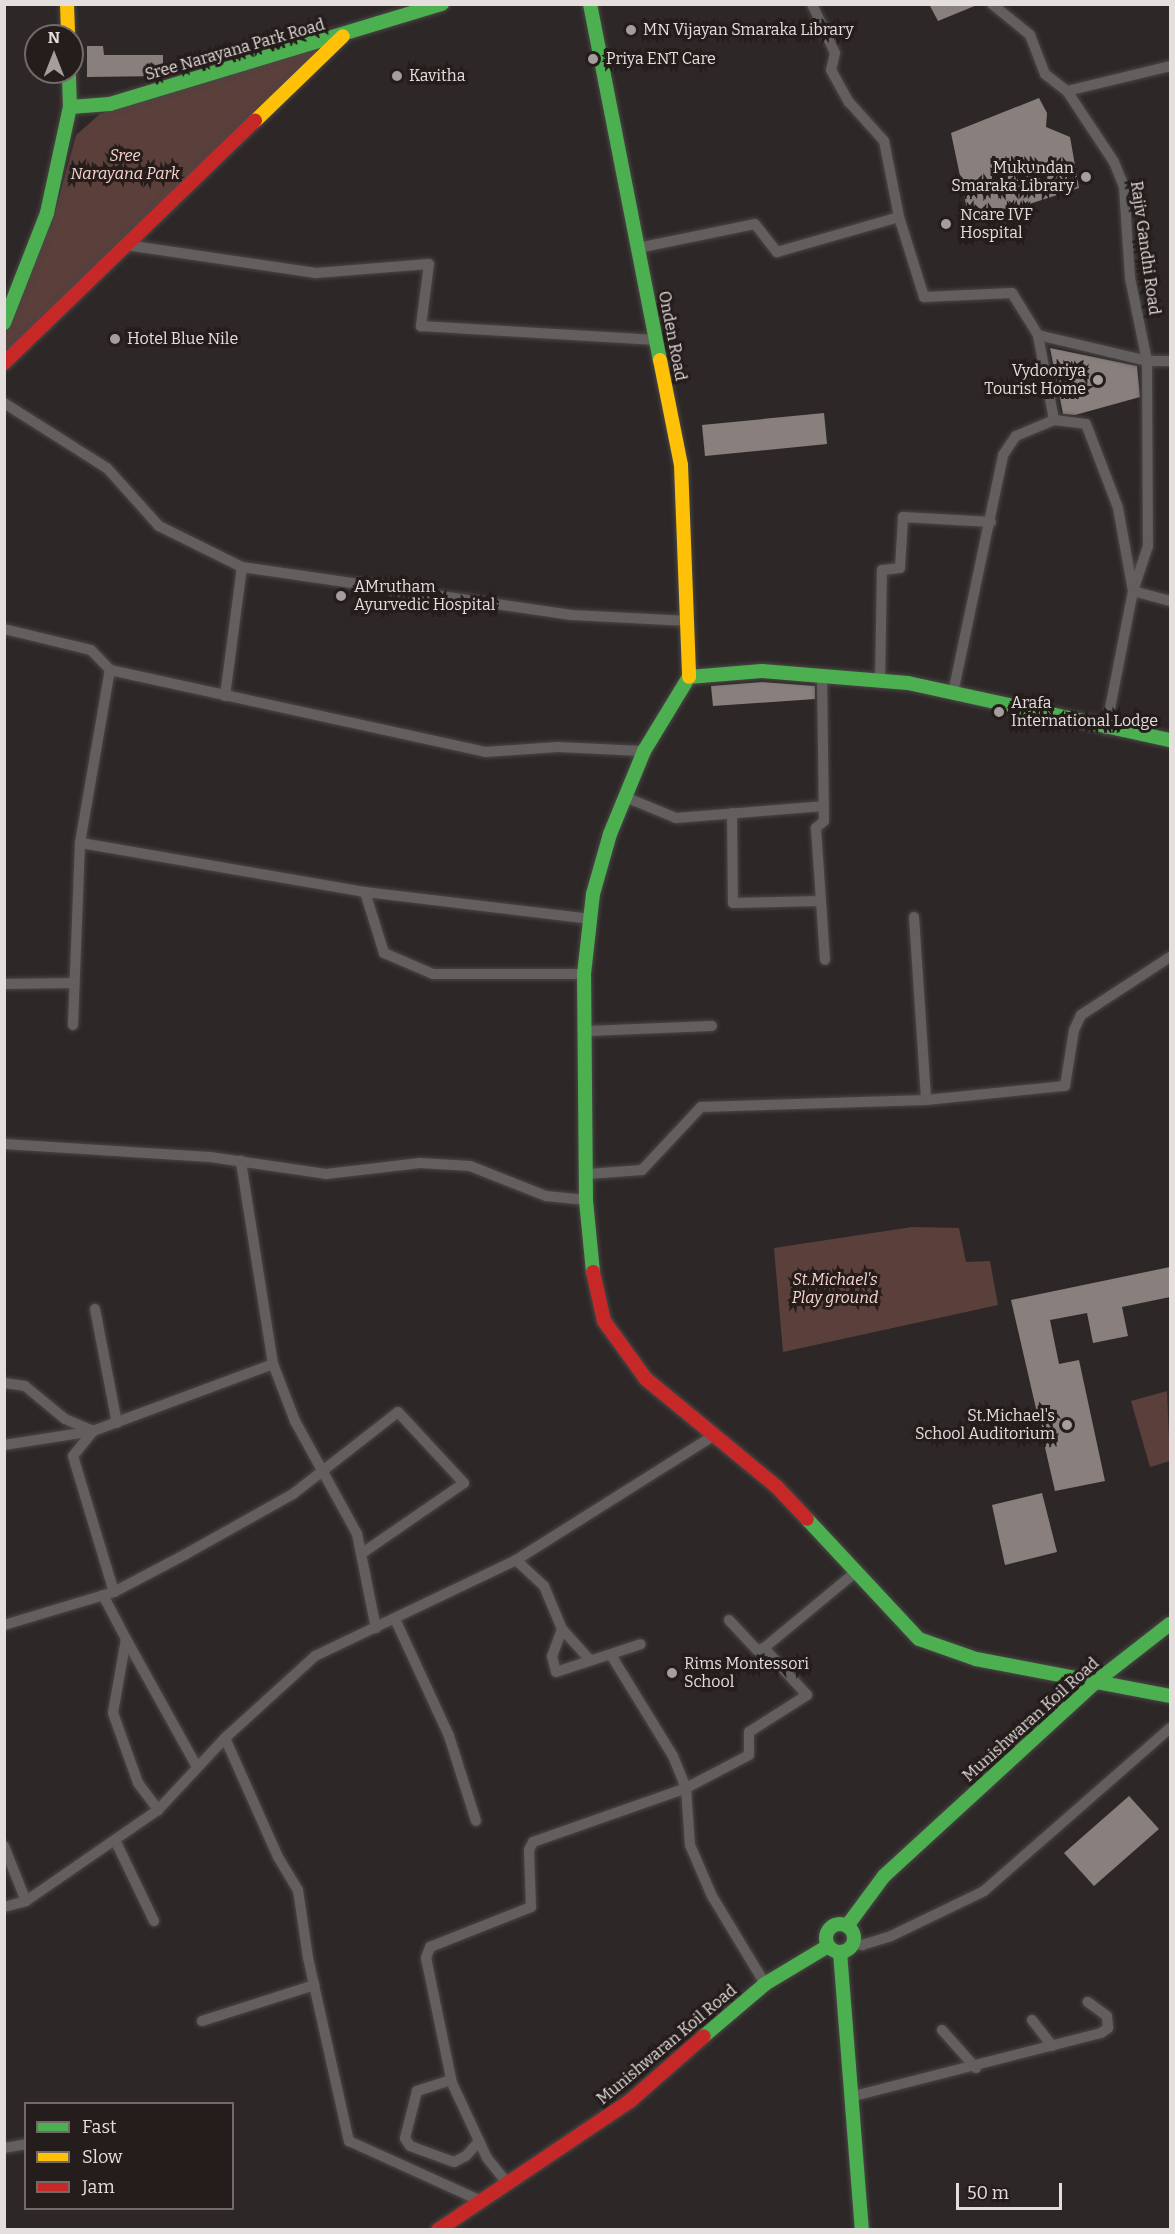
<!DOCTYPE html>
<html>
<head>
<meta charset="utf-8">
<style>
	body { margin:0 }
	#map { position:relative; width:1175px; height:2234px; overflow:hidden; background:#2d2827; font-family:Bitter,serif }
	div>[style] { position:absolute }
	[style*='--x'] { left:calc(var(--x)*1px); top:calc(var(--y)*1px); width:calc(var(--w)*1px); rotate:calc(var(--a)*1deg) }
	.green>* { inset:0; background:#5a3f3b }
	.building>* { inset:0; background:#89807e }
	.roads { filter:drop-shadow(0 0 2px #4a4646) drop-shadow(0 0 2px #4a4646) }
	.street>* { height:10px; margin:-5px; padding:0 5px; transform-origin:5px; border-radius:5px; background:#635f5e }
	.fast>* { height:14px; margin:-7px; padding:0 7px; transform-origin:7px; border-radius:7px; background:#4caf50 }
	.fast>.ring { margin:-7px; padding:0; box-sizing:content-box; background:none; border:14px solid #4caf50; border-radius:50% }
	.slow>* { height:14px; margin:-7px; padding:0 7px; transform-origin:7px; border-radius:7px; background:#ffc107 }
	.jam>* { height:14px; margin:-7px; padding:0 7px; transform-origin:7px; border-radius:7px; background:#c62828 }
	.dots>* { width:16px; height:16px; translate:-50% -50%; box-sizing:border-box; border:3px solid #251d1b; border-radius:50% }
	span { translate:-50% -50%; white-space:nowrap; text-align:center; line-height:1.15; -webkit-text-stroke:6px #251d1b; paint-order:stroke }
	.poi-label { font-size:16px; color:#e4dedd }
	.left { translate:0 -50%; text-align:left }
	.right { translate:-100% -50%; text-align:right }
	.street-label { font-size:16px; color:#e4dedd }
	.park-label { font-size:16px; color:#fbd5ce; font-style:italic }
	.frame { position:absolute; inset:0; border:6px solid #e4dedd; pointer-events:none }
	.legend { position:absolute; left:24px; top:2102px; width:210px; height:108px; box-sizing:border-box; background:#251d1b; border:2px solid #716a69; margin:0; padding:8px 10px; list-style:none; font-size:18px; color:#e4dedd }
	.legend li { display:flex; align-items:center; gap:12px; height:30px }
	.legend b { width:30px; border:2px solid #716a69 }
	.north { position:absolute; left:24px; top:24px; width:60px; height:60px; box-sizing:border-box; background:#251d1b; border:2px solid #716a69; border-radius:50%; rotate:0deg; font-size:16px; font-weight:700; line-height:24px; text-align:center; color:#e4dedd }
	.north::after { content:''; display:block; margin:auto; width:21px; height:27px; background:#a49e9d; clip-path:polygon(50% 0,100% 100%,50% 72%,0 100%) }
	.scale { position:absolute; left:956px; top:2183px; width:106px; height:27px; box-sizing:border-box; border:3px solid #e4dedd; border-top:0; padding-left:8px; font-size:18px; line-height:21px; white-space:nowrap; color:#e4dedd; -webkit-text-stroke:4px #251d1b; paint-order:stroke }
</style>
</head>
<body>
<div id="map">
	<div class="green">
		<i style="clip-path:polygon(326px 46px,5px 359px,5px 333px,54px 216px,76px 135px,100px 114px)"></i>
		<i style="clip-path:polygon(912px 1227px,959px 1228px,966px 1262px,990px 1261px,998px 1305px,783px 1352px,774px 1248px)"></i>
		<i style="clip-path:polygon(1167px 1391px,1170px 1461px,1150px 1467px,1131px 1401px)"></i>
	</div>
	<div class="building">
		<i style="clip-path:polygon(929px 4px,977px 4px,977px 5px,938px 21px)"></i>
		<i style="clip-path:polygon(87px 46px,103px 46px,104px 55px,163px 55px,163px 76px,87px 77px)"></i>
		<i style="clip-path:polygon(1039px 98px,1047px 113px,1046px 127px,1070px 137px,1079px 188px,1023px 206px,968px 214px,951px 133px)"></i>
		<i style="clip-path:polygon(1050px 348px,1137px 366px,1140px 397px,1075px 415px,1063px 414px)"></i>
		<i style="clip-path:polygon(824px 413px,827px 444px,705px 456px,702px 425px)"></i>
		<i style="clip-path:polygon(762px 682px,815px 686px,815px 699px,713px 706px,711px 686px)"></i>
		<i style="clip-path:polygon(1170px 1267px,1170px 1297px,1122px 1307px,1128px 1336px,1093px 1343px,1087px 1313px,1050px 1320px,1059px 1364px,1079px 1360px,1105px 1481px,1055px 1491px,1011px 1300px)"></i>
		<i style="clip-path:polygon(1042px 1493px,1057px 1552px,1005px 1565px,992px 1505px)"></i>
		<i style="clip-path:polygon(1129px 1796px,1159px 1829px,1094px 1886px,1064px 1853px)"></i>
	</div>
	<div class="roads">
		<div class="street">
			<i style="--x:812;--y:4;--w:54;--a:64.9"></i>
			<i style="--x:835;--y:53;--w:17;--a:103"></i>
			<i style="--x:831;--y:70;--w:37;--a:61"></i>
			<i style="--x:849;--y:102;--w:52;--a:48.1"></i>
			<i style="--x:884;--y:141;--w:77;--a:78.8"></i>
			<i style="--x:899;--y:217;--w:84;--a:72.6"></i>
			<i style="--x:924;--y:297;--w:88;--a:-2.6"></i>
			<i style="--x:1012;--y:293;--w:49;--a:58.2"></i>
			<i style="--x:1038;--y:335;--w:112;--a:13.4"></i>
			<i style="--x:1147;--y:361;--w:23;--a:0"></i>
			<i style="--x:992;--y:4;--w:49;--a:39.2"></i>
			<i style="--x:1030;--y:35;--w:42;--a:69"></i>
			<i style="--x:1045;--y:74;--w:28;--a:38"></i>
			<i style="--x:1067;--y:91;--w:85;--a:56.5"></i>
			<i style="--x:1114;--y:162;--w:27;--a:68"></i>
			<i style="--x:1124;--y:187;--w:91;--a:86.2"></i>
			<i style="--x:1130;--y:278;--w:85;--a:78.4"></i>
			<i style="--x:1147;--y:361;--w:185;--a:89.7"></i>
			<i style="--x:1148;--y:546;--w:47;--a:108.4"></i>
			<i style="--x:1133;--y:591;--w:38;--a:15"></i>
			<i style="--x:1067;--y:91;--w:106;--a:-13.6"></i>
			<i style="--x:126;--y:245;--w:192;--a:8.4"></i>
			<i style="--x:316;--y:273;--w:113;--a:-4.6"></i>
			<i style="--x:429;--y:264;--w:63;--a:97.4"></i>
			<i style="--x:421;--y:326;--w:235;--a:3.4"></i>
			<i style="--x:638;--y:248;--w:119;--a:-11.6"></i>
			<i style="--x:755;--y:224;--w:36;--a:52"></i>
			<i style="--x:777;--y:252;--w:127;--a:-16"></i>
			<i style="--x:4;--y:403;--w:122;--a:32.3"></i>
			<i style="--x:107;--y:468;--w:78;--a:48.1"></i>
			<i style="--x:159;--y:526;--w:93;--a:26.3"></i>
			<i style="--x:242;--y:567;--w:333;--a:8.3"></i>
			<i style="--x:572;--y:615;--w:116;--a:3"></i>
			<i style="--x:1054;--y:420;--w:32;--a:7"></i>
			<i style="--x:1086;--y:424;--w:90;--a:69.1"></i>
			<i style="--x:1118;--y:508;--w:84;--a:79.8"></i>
			<i style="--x:1133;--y:591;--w:141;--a:101.1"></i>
			<i style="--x:4;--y:629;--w:89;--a:13.6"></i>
			<i style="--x:91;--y:650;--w:28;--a:46"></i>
			<i style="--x:822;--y:676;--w:145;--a:89.2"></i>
			<i style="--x:824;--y:821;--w:11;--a:139"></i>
			<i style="--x:816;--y:828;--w:132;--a:86.1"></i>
			<i style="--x:880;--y:681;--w:111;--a:-89"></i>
			<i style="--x:882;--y:570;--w:18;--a:-6"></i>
			<i style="--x:900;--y:568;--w:51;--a:-86.6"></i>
			<i style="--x:903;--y:517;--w:88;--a:3.3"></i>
			<i style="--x:953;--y:693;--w:243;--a:-78.1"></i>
			<i style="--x:1003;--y:455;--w:23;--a:-56"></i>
			<i style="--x:1016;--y:436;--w:41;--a:-22.8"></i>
			<i style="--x:1054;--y:420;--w:86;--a:-100.7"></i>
			<i style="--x:225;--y:696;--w:130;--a:-82.5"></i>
			<i style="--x:625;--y:797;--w:55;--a:22.4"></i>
			<i style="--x:676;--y:818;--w:148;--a:-4.6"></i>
			<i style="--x:732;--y:813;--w:90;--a:89.4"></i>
			<i style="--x:733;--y:903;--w:88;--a:-1.3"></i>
			<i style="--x:365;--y:892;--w:227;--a:6.8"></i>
			<i style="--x:914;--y:917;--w:183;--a:86.2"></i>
			<i style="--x:584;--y:974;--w:151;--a:180"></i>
			<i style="--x:433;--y:974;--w:53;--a:-156.8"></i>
			<i style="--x:384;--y:953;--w:64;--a:-107.3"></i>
			<i style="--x:365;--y:892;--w:289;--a:-170.2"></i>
			<i style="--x:80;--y:843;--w:176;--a:-80.2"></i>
			<i style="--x:110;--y:670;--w:384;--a:12.3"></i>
			<i style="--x:485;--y:752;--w:73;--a:-3.9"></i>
			<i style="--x:558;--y:747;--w:86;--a:2.7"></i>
			<i style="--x:4;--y:984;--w:70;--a:-0.8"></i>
			<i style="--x:73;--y:1025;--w:182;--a:-87.8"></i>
			<i style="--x:587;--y:1031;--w:125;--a:-2.3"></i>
			<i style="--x:4;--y:1144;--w:206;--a:3.6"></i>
			<i style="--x:210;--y:1157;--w:117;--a:8.3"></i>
			<i style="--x:326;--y:1174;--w:95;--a:-6.7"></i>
			<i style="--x:420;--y:1163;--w:50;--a:3.4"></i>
			<i style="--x:470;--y:1166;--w:82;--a:21.5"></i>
			<i style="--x:546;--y:1196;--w:40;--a:5.7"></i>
			<i style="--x:588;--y:1174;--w:54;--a:-4.2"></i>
			<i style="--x:642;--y:1170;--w:86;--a:-46.9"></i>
			<i style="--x:701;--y:1107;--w:225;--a:-1.8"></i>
			<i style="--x:926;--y:1100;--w:140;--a:-5.8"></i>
			<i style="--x:1065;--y:1086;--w:57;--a:-80.9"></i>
			<i style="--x:1074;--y:1030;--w:17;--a:-65"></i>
			<i style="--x:1081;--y:1015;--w:106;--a:-33.1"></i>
			<i style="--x:95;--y:1309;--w:116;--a:79.1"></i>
			<i style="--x:273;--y:1364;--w:61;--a:68.9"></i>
			<i style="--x:295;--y:1421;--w:129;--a:61.2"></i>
			<i style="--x:357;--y:1534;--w:96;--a:78.6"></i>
			<i style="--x:4;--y:1383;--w:21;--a:8"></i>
			<i style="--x:25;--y:1386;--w:52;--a:39.5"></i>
			<i style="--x:65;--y:1419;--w:30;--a:23"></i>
			<i style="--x:4;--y:1445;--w:90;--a:-8.9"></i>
			<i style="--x:516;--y:1560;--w:38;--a:43"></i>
			<i style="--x:544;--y:1586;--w:47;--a:67.3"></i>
			<i style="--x:562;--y:1629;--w:39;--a:48"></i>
			<i style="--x:114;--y:1592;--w:142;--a:-106.8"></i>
			<i style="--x:73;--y:1456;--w:32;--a:-51"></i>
			<i style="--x:93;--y:1431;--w:192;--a:-20.4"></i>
			<i style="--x:273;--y:1364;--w:206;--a:-99"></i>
			<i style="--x:103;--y:1595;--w:50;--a:62.4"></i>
			<i style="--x:126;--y:1639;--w:75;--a:100"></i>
			<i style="--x:113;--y:1713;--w:74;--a:70.3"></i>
			<i style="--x:138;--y:1783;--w:34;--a:53"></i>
			<i style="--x:158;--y:1810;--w:98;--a:-47.1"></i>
			<i style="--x:225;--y:1738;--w:122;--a:-42.3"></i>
			<i style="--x:315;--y:1656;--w:223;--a:-25.5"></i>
			<i style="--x:516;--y:1560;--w:233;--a:-32.2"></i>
			<i style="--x:395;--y:1619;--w:129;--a:65.2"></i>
			<i style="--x:449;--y:1736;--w:89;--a:72.4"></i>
			<i style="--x:729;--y:1620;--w:41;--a:47"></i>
			<i style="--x:757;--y:1650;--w:7;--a:-16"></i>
			<i style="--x:764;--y:1648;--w:119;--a:-39.6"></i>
			<i style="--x:4;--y:1625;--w:115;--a:-16.7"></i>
			<i style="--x:114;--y:1592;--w:81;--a:-27.8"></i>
			<i style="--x:186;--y:1554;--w:123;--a:-29.3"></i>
			<i style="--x:293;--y:1494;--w:133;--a:-38"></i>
			<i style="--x:398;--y:1412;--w:97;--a:47.1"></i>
			<i style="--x:464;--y:1483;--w:121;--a:145.4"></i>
			<i style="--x:562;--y:1629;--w:29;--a:110"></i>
			<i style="--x:552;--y:1656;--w:16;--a:76"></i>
			<i style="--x:556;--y:1672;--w:89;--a:-18.2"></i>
			<i style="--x:126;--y:1639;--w:146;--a:61"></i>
			<i style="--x:611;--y:1655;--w:119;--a:58.5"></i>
			<i style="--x:673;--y:1756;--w:35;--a:68"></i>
			<i style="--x:686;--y:1788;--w:57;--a:86"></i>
			<i style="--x:690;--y:1845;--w:56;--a:66.7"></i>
			<i style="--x:712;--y:1896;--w:103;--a:58.9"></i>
			<i style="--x:225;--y:1738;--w:130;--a:66"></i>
			<i style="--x:278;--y:1857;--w:39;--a:59"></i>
			<i style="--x:298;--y:1890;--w:69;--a:81.6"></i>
			<i style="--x:308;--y:1958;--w:188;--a:77.4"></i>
			<i style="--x:349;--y:2141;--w:143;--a:24.4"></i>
			<i style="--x:115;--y:1840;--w:90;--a:64.3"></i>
			<i style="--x:4;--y:1846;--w:59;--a:68.2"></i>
			<i style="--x:26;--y:1901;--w:160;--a:-34.6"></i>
			<i style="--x:4;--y:1907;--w:23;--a:-15"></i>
			<i style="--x:854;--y:1942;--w:9;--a:21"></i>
			<i style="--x:862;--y:1945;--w:30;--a:-17"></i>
			<i style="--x:891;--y:1936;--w:103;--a:-25.8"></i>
			<i style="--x:984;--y:1891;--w:247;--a:-41.2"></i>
			<i style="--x:1032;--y:2020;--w:33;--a:52"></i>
			<i style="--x:202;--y:2021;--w:118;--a:-17.8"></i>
			<i style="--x:942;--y:2030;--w:51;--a:48.2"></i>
			<i style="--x:451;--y:2080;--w:36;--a:162"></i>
			<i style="--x:417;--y:2091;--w:49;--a:104.3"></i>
			<i style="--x:405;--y:2138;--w:9;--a:58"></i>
			<i style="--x:410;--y:2146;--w:47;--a:20"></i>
			<i style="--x:454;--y:2162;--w:13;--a:-27"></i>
			<i style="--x:466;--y:2156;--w:20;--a:-49"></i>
			<i style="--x:850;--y:2097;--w:259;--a:-14.3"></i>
			<i style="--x:1101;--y:2033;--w:9;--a:-36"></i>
			<i style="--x:1108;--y:2028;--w:12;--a:-95"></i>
			<i style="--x:1107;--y:2016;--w:24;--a:-144"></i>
			<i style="--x:4;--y:2148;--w:22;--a:-10"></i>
			<i style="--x:508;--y:2184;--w:33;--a:-129"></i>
			<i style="--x:487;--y:2158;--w:83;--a:-115"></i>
			<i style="--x:452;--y:2083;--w:128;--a:-101.7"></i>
			<i style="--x:426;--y:1958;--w:12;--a:-70"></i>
			<i style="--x:430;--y:1947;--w:109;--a:-21.6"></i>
			<i style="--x:531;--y:1907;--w:57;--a:-92"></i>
			<i style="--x:529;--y:1850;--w:9;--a:-63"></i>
			<i style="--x:533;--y:1842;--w:162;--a:-19.4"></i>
			<i style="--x:686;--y:1788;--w:71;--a:-27.6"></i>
			<i style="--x:749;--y:1755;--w:23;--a:-90"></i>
			<i style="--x:749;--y:1732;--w:69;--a:-32.5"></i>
			<i style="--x:807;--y:1695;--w:64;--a:-132.5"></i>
		</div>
		<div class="fast">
			<i style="--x:590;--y:4;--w:363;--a:78.9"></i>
			<i style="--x:70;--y:107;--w:40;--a:-4.3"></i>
			<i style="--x:110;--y:104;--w:347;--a:-16.8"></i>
			<i style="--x:4;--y:323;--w:118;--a:-68.6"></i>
			<i style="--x:47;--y:213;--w:108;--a:-77.8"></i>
			<i style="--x:70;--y:107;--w:35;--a:-92"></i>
			<i style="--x:689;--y:677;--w:73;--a:-4.7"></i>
			<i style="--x:762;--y:671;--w:146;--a:4.7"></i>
			<i style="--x:908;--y:683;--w:268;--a:12.3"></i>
			<i style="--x:593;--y:1272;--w:72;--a:-95.6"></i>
			<i style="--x:586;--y:1200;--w:226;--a:-90.5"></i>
			<i style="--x:584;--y:974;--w:81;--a:-83.6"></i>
			<i style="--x:593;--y:894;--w:62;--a:-74.2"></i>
			<i style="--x:610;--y:834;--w:90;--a:-67.7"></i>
			<i style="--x:644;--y:751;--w:87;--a:-58.7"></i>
			<i style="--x:807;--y:1519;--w:164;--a:47"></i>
			<i style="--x:919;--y:1639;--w:60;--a:19.3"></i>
			<i style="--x:976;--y:1659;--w:197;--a:10.8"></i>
			<i class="ring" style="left:826px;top:1924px;width:14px;height:14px"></i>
			<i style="--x:847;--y:1926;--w:62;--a:-53.5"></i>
			<i style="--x:884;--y:1876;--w:290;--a:-42.5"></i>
			<i style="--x:1098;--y:1680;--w:91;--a:-37.9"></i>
			<i style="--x:840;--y:1952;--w:279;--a:85.5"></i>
			<i style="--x:704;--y:2036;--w:80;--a:-40.4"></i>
			<i style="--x:765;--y:1984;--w:74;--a:-31.1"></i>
		</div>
		<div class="slow">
			<i style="--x:67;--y:4;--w:32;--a:88"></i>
			<i style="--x:255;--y:121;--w:122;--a:-44"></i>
			<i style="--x:660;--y:360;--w:107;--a:78.7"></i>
			<i style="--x:681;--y:465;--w:212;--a:87.8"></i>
		</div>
		<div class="jam">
			<i style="--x:4;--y:363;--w:349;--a:-44"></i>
			<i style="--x:593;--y:1272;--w:50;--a:77.3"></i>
			<i style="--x:604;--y:1321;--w:72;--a:54.1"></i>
			<i style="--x:646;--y:1379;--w:168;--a:39.5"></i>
			<i style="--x:776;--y:1486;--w:45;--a:46.8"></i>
			<i style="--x:438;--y:2230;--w:231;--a:-33.9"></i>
			<i style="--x:630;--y:2101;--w:98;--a:-41.3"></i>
		</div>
	</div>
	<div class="dots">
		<i style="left:631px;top:30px;background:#a49e9d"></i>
		<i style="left:593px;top:59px;background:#a49e9d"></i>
		<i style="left:397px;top:76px;background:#a49e9d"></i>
		<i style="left:1086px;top:177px;background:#a49e9d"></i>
		<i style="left:946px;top:224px;background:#a49e9d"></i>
		<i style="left:115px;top:339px;background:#a49e9d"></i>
		<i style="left:1098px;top:380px;background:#a49e9d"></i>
		<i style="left:341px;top:596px;background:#a49e9d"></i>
		<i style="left:999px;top:712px;background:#a49e9d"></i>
		<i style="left:1067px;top:1425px;background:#a49e9d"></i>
		<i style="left:672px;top:1673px;background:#a49e9d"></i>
	</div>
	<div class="poi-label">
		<span class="left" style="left:643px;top:30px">MN Vijayan Smaraka Library</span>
		<span class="left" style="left:606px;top:59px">Priya ENT Care</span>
		<span class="left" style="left:409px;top:76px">Kavitha</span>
		<span class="right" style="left:1074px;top:177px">Mukundan<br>Smaraka Library</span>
		<span class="left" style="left:960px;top:224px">Ncare IVF<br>Hospital</span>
		<span class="left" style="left:127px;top:339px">Hotel Blue Nile</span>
		<span class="right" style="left:1086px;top:380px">Vydooriya<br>Tourist Home</span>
		<span class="left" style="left:354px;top:596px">AMrutham<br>Ayurvedic Hospital</span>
		<span class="left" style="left:1011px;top:712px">Arafa<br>International Lodge</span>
		<span class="right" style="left:1055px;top:1425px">St.Michael's<br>School Auditorium</span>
		<span class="left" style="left:684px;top:1673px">Rims Montessori<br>School</span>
	</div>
	<div class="street-label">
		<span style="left:235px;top:50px;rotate:-16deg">Sree Narayana Park Road</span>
		<span style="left:1145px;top:248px;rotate:82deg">Rajiv Gandhi Road</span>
		<span style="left:672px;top:336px;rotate:79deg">Onden Road</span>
		<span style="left:1031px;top:1720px;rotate:-42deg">Munishwaran Koil Road</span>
		<span style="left:667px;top:2045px;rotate:-40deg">Munishwaran Koil Road</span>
	</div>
	<div class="park-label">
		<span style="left:125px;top:165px">Sree<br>Narayana Park</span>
		<span style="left:835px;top:1289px">St.Michael's<br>Play ground</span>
	</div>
	<div class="frame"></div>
	<ul class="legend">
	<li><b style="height:8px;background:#4caf50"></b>Fast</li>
	<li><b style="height:8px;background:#ffc107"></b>Slow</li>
	<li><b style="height:8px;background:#c62828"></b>Jam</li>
	</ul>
	<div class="north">N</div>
	<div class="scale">50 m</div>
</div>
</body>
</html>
